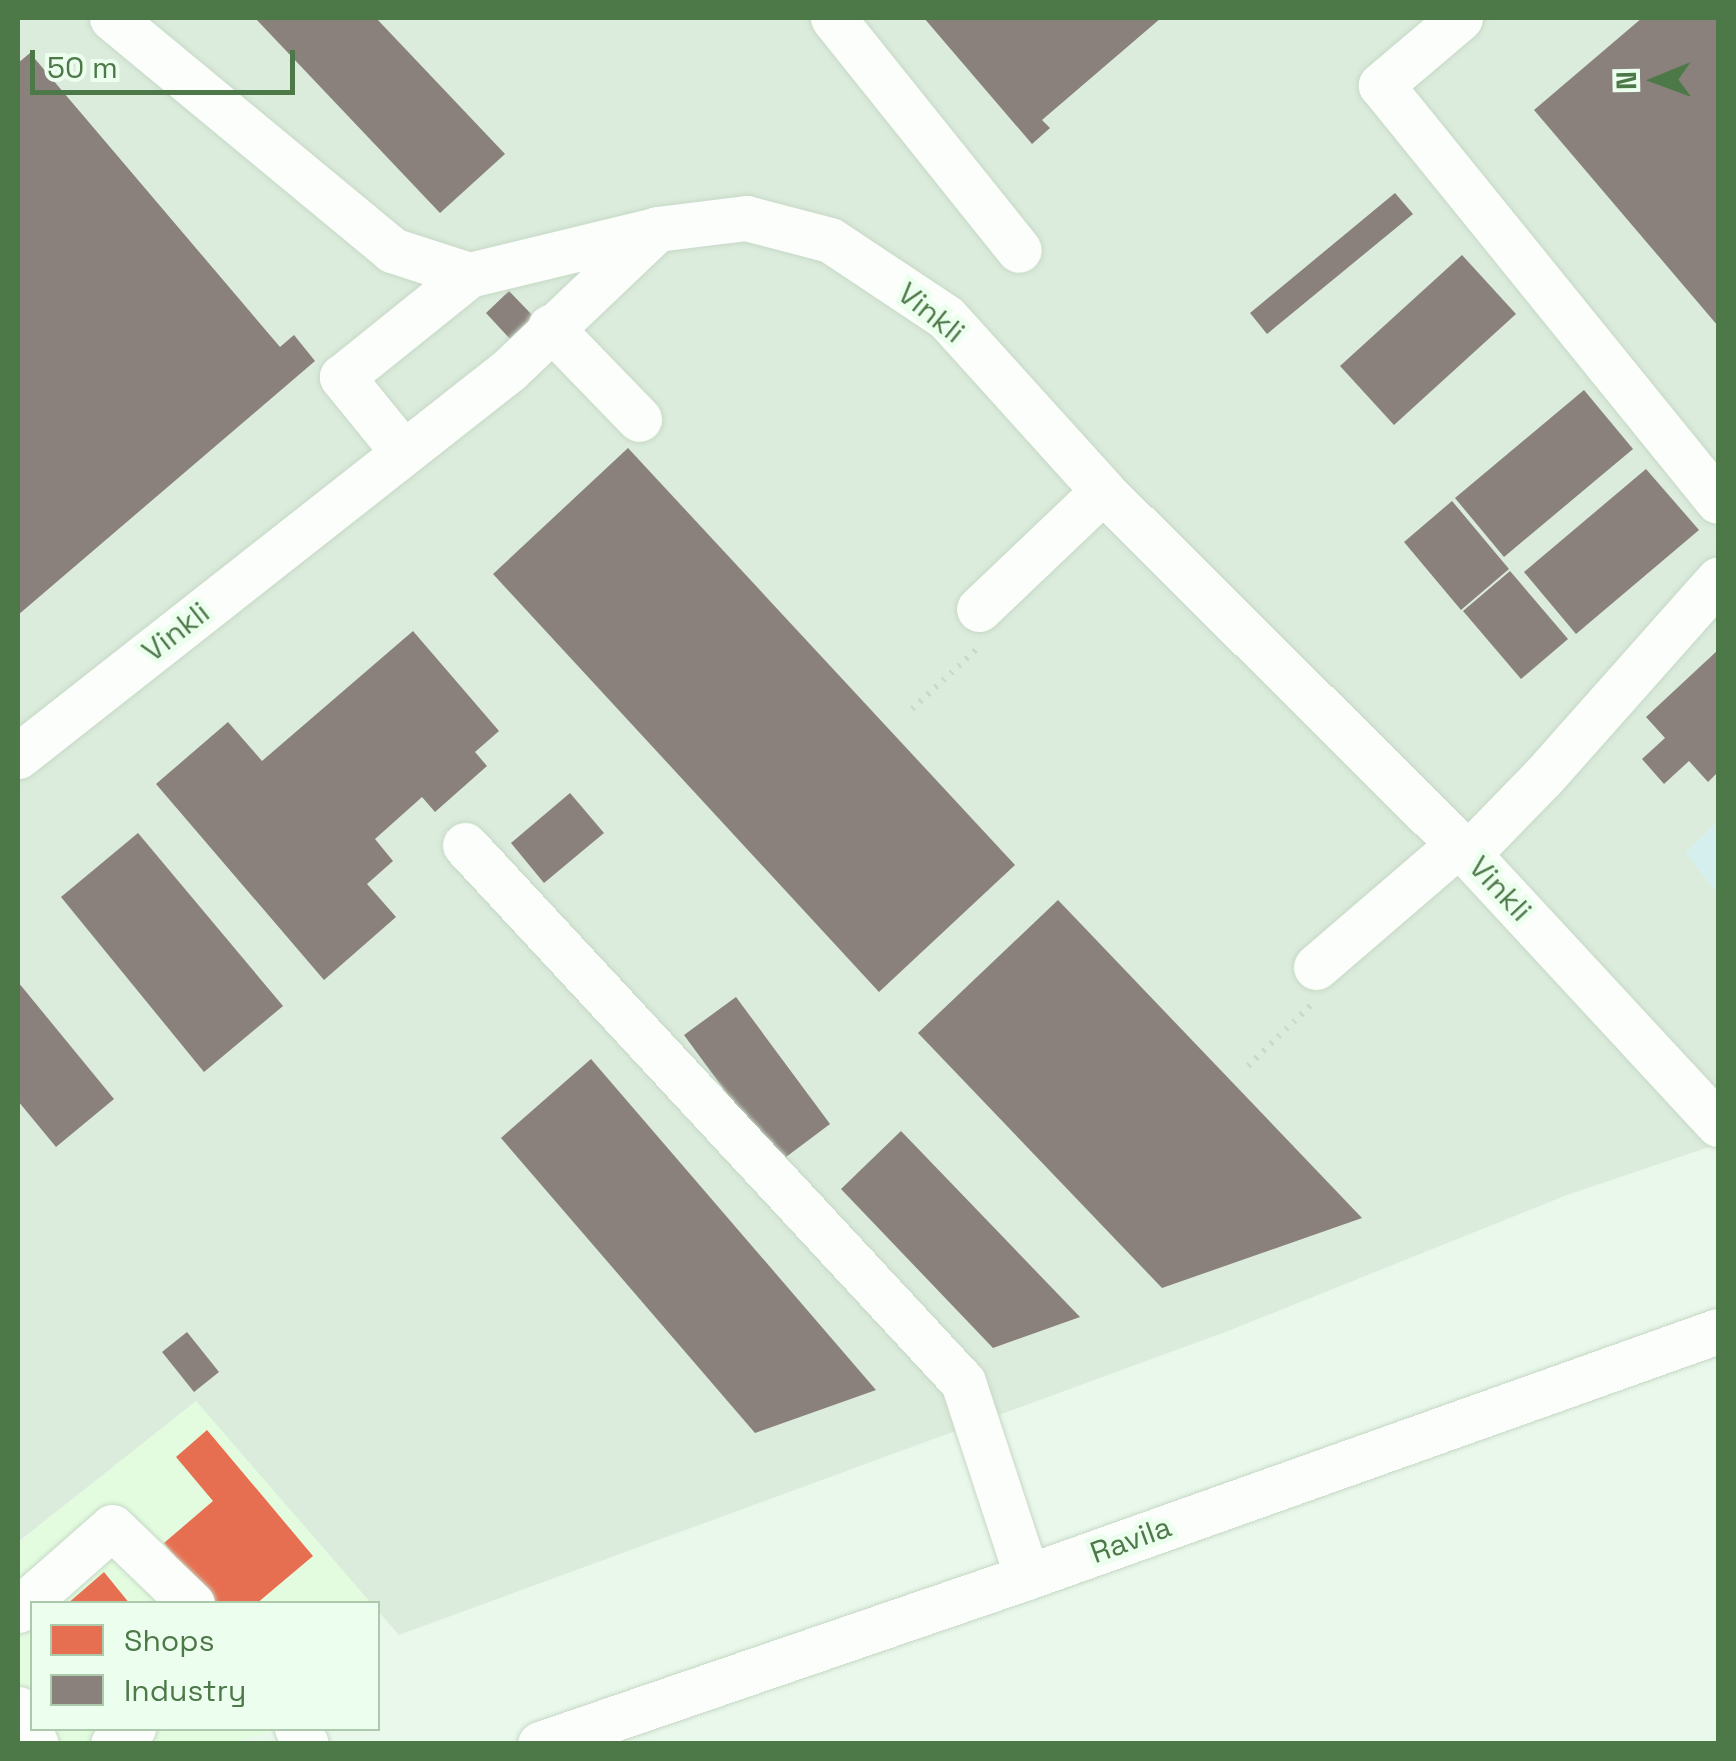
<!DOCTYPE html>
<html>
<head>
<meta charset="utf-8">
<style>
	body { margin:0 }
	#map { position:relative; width:1736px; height:1761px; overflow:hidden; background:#eaf8ec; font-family:"Space Grotesk",sans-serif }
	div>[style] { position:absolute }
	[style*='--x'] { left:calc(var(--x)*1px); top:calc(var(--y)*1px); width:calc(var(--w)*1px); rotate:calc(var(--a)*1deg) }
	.commercial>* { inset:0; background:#e3fce0 }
	.industrial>* { inset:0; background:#dbebdc }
	.green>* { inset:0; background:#d4efed }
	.shops>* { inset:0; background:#e76f51 }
	.industry>* { inset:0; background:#8a817c }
	.path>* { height:6px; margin-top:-3px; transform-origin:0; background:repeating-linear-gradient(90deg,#cbd8ca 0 2.5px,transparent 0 10.5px) }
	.roads { filter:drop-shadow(0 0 2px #c6d8c5) drop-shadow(0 0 2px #c6d8c5) }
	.minor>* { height:45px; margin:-22.5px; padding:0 22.5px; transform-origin:22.5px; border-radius:22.5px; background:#fcfefc }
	span { translate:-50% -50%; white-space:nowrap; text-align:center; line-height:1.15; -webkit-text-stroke:10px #ecffef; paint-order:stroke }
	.street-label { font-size:30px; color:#4d7848 }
	.frame { position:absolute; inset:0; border:20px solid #4d7848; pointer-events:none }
	.legend { position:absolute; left:30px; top:1601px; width:350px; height:130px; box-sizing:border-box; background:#ecffef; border:2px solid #acc9ac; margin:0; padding:12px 18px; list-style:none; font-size:30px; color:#4d7848 }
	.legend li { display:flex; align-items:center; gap:20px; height:50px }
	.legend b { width:50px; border:2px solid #acc9ac }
	.north { position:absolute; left:1606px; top:30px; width:100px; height:100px; -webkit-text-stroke:8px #ecffef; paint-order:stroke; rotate:269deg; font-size:28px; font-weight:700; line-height:40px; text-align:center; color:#4d7848 }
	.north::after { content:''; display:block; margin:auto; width:35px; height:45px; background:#4d7848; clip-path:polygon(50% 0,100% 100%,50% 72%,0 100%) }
	.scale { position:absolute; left:30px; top:50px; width:265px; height:45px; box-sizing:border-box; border:5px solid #4d7848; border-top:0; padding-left:12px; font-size:30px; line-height:35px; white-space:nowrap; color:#4d7848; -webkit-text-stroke:8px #ecffef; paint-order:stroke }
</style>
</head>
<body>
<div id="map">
	<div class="commercial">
		<i style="clip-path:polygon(196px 1400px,371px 1603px,32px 1604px,32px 1728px,281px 1729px,230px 1743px,18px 1744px,18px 1543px)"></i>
	</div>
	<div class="industrial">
		<i style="clip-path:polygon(18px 18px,1718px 18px,1718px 821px,1686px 853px,1718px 894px,1718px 1144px,1567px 1195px,1228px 1331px,399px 1635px,378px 1611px,378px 1604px,371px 1603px,196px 1401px,18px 1542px)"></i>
	</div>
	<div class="green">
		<i style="clip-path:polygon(1718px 821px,1718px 894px,1686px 853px)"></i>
	</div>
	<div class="shops">
		<i style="clip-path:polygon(207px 1430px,313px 1556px,256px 1604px,215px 1604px,164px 1543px,213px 1501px,176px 1457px)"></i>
		<i style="clip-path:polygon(104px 1572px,130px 1604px,67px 1604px)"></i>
	</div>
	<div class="industry">
		<i style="clip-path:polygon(255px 18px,376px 18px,505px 154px,440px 213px)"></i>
		<i style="clip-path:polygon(924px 18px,1161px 18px,1042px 120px,1050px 128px,1032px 144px)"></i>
		<i style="clip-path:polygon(1642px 18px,1718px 18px,1718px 326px,1534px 110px)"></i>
		<i style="clip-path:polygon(30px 53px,280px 347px,294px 335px,315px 361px,18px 615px,18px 63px)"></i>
		<i style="clip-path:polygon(1395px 193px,1413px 214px,1267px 334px,1250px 313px)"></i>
		<i style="clip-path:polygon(1462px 255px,1516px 314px,1394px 425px,1340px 366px)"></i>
		<i style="clip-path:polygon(509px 291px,535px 318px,511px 340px,486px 313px)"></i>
		<i style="clip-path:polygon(1584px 390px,1633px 449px,1504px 557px,1455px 498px)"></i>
		<i style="clip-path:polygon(628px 448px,1015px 865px,879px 992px,493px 574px)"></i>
		<i style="clip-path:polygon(1646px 469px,1699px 530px,1576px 634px,1524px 572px)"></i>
		<i style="clip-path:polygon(1452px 501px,1509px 569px,1461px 610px,1404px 542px)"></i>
		<i style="clip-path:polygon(1510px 571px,1568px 639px,1521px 679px,1463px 611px)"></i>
		<i style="clip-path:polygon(413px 631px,499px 731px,475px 752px,487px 766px,435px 812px,422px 797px,375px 839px,393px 861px,367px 884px,396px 917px,324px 980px,156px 784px,228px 722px,262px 761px)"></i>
		<i style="clip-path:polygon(1718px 650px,1718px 772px,1708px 782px,1689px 761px,1664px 784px,1642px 759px,1665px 738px,1646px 717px)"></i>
		<i style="clip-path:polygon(570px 793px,604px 833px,544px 883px,511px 843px)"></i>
		<i style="clip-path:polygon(138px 833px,283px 1006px,204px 1072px,61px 897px)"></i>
		<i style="clip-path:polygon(1058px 900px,1362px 1218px,1162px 1288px,918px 1033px)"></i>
		<i style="clip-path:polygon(18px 982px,114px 1099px,56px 1147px,18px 1101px)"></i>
		<i style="clip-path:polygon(736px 997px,830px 1124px,778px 1163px,684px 1035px)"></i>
		<i style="clip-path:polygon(591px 1059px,876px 1390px,755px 1433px,501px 1138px)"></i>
		<i style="clip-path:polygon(901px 1131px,1080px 1317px,993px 1348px,841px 1189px)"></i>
		<i style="clip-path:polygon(187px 1332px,219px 1372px,194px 1392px,162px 1352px)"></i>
	</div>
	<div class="path">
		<i style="--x:912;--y:709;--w:88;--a:-42.7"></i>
		<i style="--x:1248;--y:1066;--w:91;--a:-44.1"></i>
	</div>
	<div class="roads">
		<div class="minor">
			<i style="--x:112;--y:18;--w:364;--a:39.6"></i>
			<i style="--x:392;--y:250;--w:81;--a:18"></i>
			<i style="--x:833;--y:18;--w:297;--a:51.3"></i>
			<i style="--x:1460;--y:18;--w:104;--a:139.7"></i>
			<i style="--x:1381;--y:85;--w:535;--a:50.99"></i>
			<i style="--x:550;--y:327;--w:128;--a:45.9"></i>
			<i style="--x:403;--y:452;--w:97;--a:-129.1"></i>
			<i style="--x:342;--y:377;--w:163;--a:-38.8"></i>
			<i style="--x:469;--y:275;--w:191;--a:-13.6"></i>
			<i style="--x:979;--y:609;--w:171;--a:-43.6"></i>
			<i style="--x:18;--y:756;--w:625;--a:-38.17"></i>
			<i style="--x:509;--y:370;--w:204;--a:-43.6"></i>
			<i style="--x:657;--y:229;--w:90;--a:-7"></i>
			<i style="--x:746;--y:218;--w:87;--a:14.7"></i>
			<i style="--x:830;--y:240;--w:139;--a:33.6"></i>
			<i style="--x:946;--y:317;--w:234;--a:47.9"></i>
			<i style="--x:1103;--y:491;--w:515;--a:44.84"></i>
			<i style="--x:1468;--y:854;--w:368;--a:47.2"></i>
			<i style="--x:465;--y:845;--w:732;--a:47.16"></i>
			<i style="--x:963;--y:1382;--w:205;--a:71.8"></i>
			<i style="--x:1468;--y:854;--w:107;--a:-45.8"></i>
			<i style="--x:1543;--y:777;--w:264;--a:-48.4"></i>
			<i style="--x:1316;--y:967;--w:187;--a:-40.7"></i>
			<i style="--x:18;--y:1610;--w:125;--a:-41.4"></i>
			<i style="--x:112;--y:1527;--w:111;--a:43.9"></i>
			<i style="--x:18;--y:1709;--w:39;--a:63"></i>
			<i style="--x:297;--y:1728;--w:18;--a:61"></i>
			<i style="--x:113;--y:1744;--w:26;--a:-39"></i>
			<i style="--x:540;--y:1744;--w:515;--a:-18.93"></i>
			<i style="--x:1027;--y:1577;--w:733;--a:-19.6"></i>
		</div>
	</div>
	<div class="street-label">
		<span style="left:931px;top:313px;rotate:39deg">Vinkli</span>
		<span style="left:176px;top:632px;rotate:-38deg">Vinkli</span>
		<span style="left:1500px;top:889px;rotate:47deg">Vinkli</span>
		<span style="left:1131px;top:1540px;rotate:-20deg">Ravila</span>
	</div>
	<div class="frame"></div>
	<ul class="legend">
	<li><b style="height:28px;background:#e76f51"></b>Shops</li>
	<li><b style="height:28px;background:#8a817c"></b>Industry</li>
	</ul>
	<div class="north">N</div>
	<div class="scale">50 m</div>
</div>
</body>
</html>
